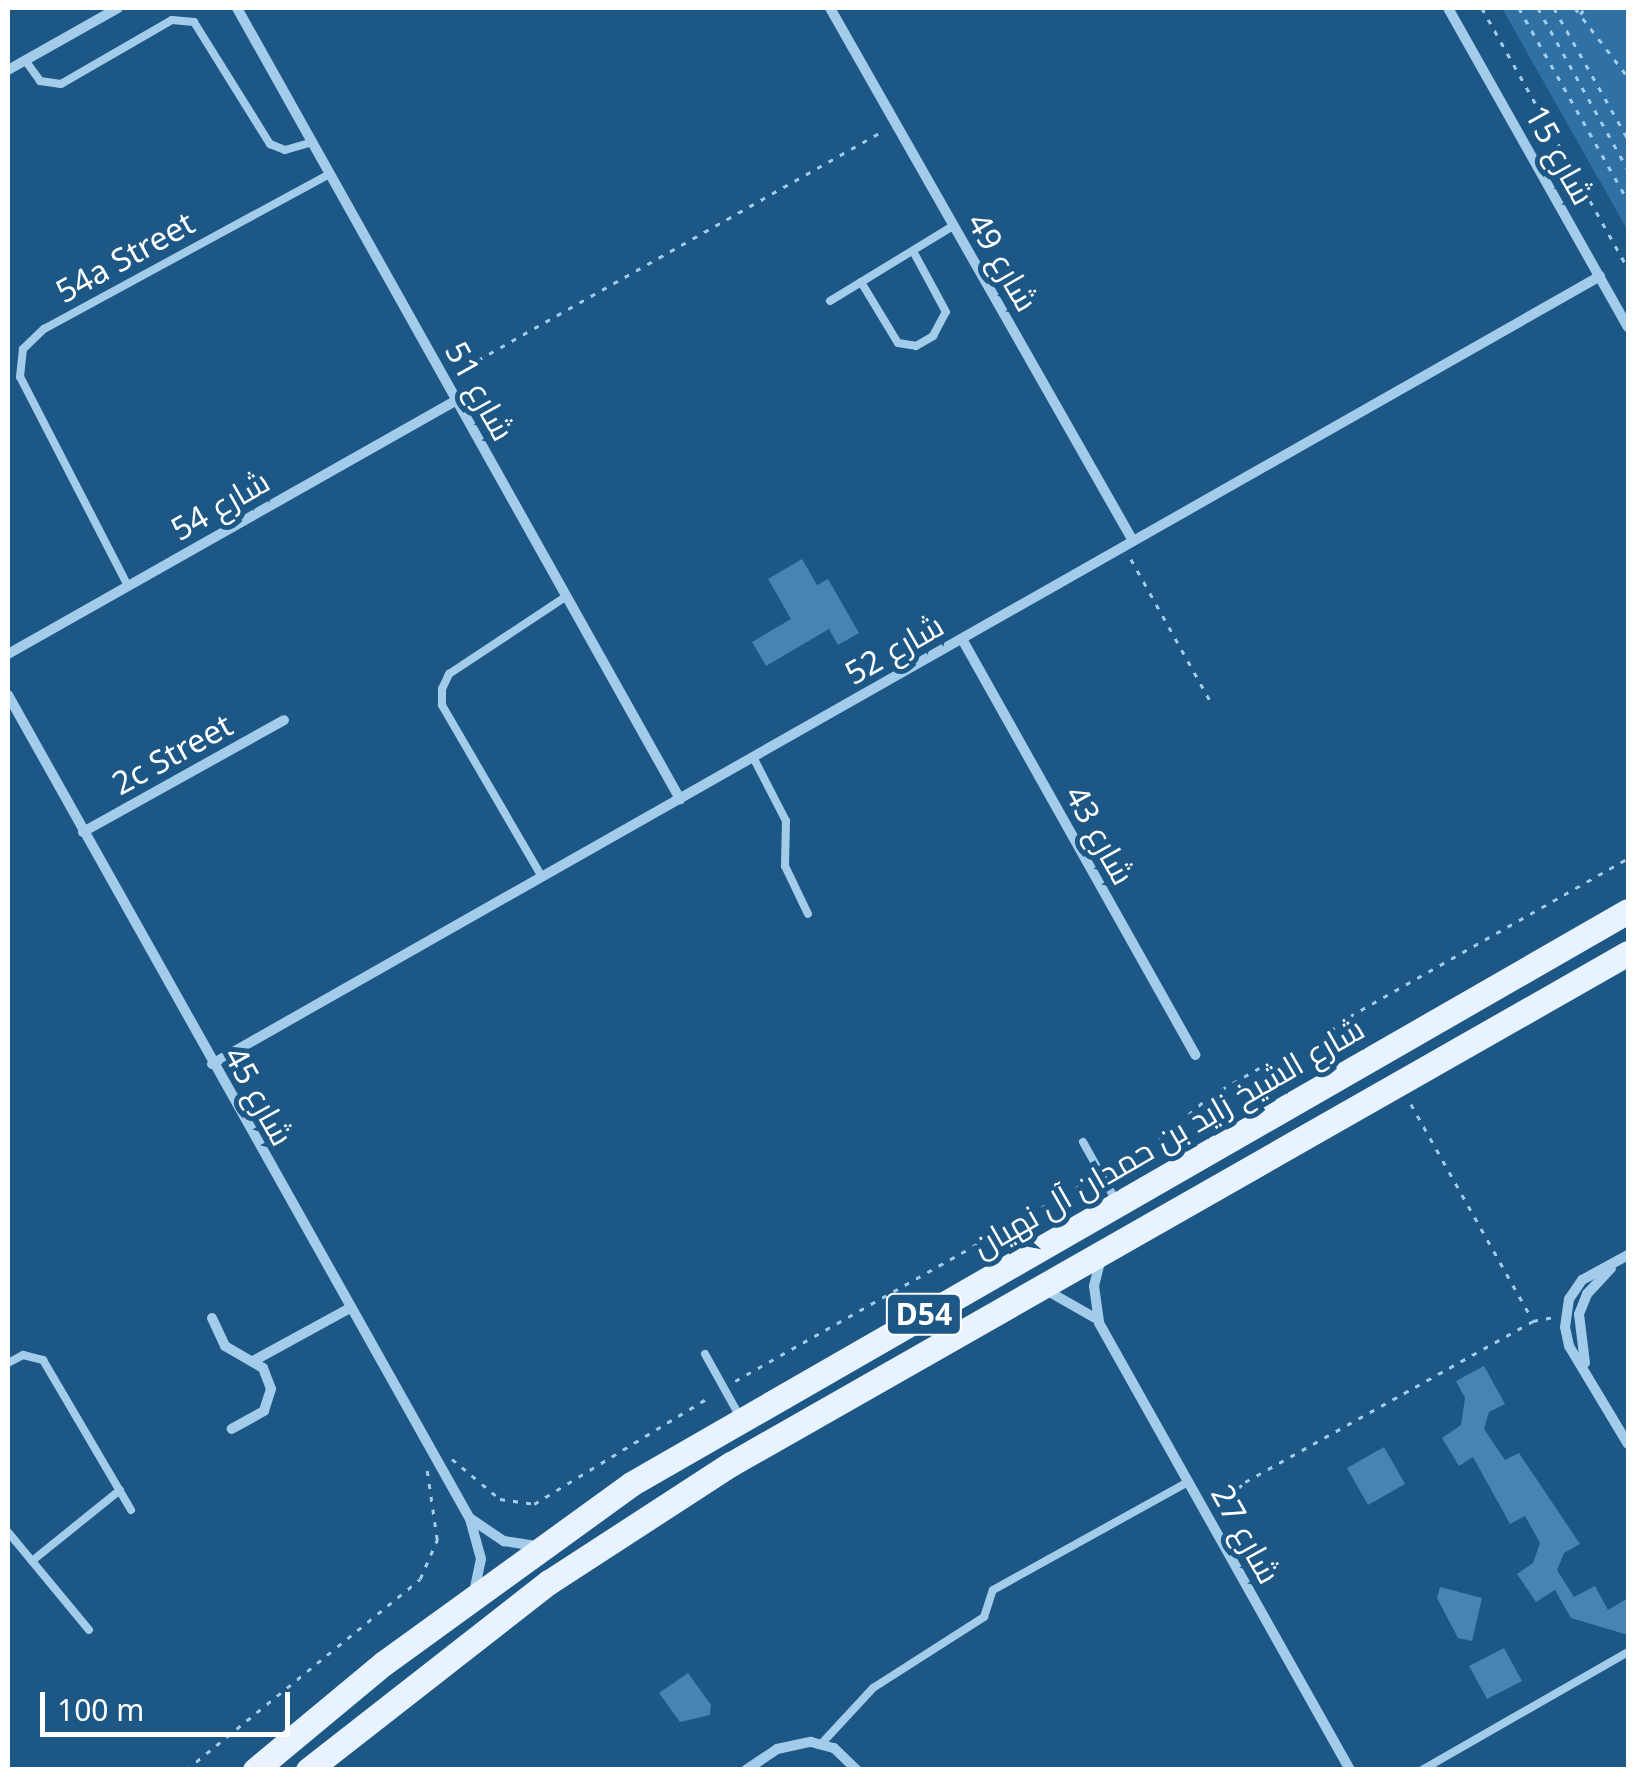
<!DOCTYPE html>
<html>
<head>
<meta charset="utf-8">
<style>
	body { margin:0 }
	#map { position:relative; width:1636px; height:1777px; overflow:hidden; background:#1c5786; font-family:"Noto Sans",Cairo,sans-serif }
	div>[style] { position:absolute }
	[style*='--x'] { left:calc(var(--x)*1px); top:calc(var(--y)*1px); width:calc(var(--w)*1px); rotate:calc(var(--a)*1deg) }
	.green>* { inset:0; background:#2f71a4 }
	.building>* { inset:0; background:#4883b1 }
	.path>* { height:2.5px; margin-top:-1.25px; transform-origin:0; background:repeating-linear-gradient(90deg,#a3cceb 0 5px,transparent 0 13px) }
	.service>* { height:8px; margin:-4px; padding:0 4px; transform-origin:4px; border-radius:4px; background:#a3cceb }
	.minor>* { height:10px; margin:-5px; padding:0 5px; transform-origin:5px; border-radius:5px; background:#a3cceb }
	.primary>* { height:25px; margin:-12.5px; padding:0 12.5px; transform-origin:12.5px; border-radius:12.5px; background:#e8f3ff }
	span { translate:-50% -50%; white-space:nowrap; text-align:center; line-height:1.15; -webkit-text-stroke:10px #1c5786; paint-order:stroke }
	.shield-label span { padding:2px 8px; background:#1c5786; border:2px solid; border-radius:8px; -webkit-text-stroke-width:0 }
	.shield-label { font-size:30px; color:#fff; font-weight:700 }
	.street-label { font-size:32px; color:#fff }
	.frame { position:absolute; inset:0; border:10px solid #fff; pointer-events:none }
	.scale { position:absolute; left:40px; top:1692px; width:250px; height:45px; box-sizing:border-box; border:5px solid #fff; border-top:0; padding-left:12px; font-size:30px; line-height:35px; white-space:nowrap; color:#fff; -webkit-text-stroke:8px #1c5786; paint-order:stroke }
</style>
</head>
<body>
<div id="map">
	<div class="green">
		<i style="clip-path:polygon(1502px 8px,1628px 8px,1628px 231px)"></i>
	</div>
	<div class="building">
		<i style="clip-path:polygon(802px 559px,817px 585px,828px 579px,859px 633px,838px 645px,829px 629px,766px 666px,752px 642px,791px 619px,768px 579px)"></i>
		<i style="clip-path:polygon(1484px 1366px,1505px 1404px,1489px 1412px,1484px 1429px,1505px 1460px,1519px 1453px,1580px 1544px,1564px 1553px,1557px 1570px,1574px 1597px,1595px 1586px,1608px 1610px,1628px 1598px,1628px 1635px,1571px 1618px,1555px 1590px,1536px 1602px,1517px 1574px,1533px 1563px,1540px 1543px,1525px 1516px,1510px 1524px,1473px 1457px,1459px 1466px,1442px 1438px,1461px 1425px,1465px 1398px,1456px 1381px)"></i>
		<i style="clip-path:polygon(1384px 1447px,1405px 1484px,1368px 1505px,1347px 1468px)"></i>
		<i style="clip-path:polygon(1440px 1587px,1482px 1598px,1472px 1641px,1458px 1638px,1437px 1598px)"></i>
		<i style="clip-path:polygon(1504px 1648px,1522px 1681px,1487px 1699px,1469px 1666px)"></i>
		<i style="clip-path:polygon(688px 1673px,711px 1705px,710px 1715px,680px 1722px,659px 1693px)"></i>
	</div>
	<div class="path">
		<i style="--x:1482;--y:8;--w:298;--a:60.7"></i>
		<i style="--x:1519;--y:8;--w:222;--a:60.5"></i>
		<i style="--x:1538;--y:8;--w:185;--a:60.9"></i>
		<i style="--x:1554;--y:8;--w:150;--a:60.5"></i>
		<i style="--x:1575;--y:8;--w:87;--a:52.5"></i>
		<i style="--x:1580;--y:14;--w:8;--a:-45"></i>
		<i style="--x:455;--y:373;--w:492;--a:-29.5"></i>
		<i style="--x:1131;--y:559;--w:164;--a:60.8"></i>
		<i style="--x:1411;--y:1104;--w:247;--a:60.6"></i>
		<i style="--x:1114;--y:1167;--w:52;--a:-31"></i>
		<i style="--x:1159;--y:1140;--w:67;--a:-40.8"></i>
		<i style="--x:1210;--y:1096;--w:81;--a:-29.7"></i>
		<i style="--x:1280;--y:1056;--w:35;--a:-7"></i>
		<i style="--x:1315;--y:1052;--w:37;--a:-52"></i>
		<i style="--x:1338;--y:1023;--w:334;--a:-29.6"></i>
		<i style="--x:735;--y:1381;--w:407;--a:-29.5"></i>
		<i style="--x:452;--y:1459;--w:62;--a:39.8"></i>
		<i style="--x:500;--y:1499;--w:34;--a:8"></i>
		<i style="--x:534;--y:1504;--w:207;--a:-31.4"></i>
		<i style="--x:1219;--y:1506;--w:35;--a:-43"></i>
		<i style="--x:1245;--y:1482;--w:330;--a:-29.2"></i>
		<i style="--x:1533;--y:1321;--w:21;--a:-11"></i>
		<i style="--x:186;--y:1770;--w:302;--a:-39.2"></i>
		<i style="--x:420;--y:1579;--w:43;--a:-66.4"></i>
		<i style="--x:437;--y:1540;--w:70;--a:-98.2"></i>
	</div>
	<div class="service">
		<i style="--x:25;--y:60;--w:26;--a:54"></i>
		<i style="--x:40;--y:81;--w:21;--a:8"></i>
		<i style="--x:61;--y:84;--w:128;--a:-30"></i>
		<i style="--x:172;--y:20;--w:22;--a:5"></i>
		<i style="--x:194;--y:22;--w:144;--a:58.1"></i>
		<i style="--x:270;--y:144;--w:16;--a:22"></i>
		<i style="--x:285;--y:150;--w:29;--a:-16"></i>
		<i style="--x:861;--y:282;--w:71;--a:58.8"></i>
		<i style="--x:898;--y:343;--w:18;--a:9"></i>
		<i style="--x:916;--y:346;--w:20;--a:-30"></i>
		<i style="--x:933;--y:336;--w:27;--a:-62"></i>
		<i style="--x:946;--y:312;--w:69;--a:-118.4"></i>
		<i style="--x:830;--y:301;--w:144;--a:-31.4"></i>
		<i style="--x:128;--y:586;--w:235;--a:-117.3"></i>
		<i style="--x:20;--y:377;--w:28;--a:-84"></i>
		<i style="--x:23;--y:349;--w:29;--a:-44"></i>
		<i style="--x:44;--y:329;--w:325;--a:-28.5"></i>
		<i style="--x:753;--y:757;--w:72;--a:62.7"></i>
		<i style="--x:786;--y:821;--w:45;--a:91.3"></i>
		<i style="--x:785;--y:866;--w:53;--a:64.4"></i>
		<i style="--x:542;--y:877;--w:199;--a:-120.2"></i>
		<i style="--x:442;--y:705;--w:16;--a:-90"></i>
		<i style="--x:442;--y:689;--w:17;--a:-65"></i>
		<i style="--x:449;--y:674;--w:141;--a:-33.5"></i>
		<i style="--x:1083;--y:1142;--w:65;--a:60.7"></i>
		<i style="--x:705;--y:1354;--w:70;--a:60.9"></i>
		<i style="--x:8;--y:1363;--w:17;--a:-28"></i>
		<i style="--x:23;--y:1355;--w:21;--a:14"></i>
		<i style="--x:43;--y:1360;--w:174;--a:59.6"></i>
		<i style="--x:8;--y:1532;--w:127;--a:50.4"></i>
		<i style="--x:32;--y:1561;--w:113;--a:-38.9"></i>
		<i style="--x:823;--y:1742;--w:74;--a:-47.2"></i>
		<i style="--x:873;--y:1688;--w:132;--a:-32.6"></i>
		<i style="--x:984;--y:1617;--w:28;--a:-72"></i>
		<i style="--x:993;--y:1590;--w:223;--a:-29"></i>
		<i style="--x:1422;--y:1770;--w:237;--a:-29.8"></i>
	</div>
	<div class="minor">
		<i style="--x:237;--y:8;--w:907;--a:60.75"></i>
		<i style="--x:830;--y:8;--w:613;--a:60.38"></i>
		<i style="--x:1448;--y:8;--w:366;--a:60.6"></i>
		<i style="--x:8;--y:70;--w:126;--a:-29.4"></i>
		<i style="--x:962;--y:639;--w:477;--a:60.7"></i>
		<i style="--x:8;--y:654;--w:516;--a:-29.5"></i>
		<i style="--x:8;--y:695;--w:945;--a:60.72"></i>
		<i style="--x:470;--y:1519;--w:41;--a:74.6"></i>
		<i style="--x:481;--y:1559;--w:33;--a:102"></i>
		<i style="--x:83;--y:832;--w:230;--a:-29.1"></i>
		<i style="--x:212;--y:1064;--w:1596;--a:-29.58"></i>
		<i style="--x:1628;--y:1255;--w:52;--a:151.5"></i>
		<i style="--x:1582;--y:1280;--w:23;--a:124"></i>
		<i style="--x:1569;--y:1299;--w:28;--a:98"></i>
		<i style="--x:1565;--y:1327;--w:19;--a:78"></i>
		<i style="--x:1569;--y:1346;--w:114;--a:59"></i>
		<i style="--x:1101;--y:1258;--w:29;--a:104"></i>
		<i style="--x:1094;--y:1286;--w:37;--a:82"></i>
		<i style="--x:1099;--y:1323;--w:513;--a:60.68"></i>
		<i style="--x:1046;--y:1290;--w:56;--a:29.7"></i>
		<i style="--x:212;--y:1318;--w:31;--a:65"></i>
		<i style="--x:225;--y:1346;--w:44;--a:30.1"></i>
		<i style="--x:263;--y:1368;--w:22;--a:69"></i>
		<i style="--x:271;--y:1389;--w:23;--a:108"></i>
		<i style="--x:264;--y:1411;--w:37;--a:151"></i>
		<i style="--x:255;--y:1360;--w:106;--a:-28.7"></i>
		<i style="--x:1585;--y:1363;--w:49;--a:-97"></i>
		<i style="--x:1579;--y:1314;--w:22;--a:-68"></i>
		<i style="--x:1587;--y:1294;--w:35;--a:-47"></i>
		<i style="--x:471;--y:1519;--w:40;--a:34"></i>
		<i style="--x:504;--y:1541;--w:32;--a:9"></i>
		<i style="--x:746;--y:1770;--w:37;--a:-34"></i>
		<i style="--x:777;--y:1749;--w:35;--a:-12"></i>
		<i style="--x:811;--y:1742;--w:24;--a:15"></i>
		<i style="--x:834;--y:1748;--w:32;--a:44"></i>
	</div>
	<div class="primary">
		<i style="--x:255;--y:1770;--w:168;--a:-39.7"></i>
		<i style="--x:384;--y:1663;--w:305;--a:-35.9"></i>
		<i style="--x:631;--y:1484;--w:1150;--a:-29.89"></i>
		<i style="--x:308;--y:1770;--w:306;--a:-38"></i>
		<i style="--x:549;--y:1582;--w:217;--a:-33"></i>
		<i style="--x:731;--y:1464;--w:1032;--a:-29.67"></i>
	</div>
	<div class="shield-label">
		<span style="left:924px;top:1314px">D54</span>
	</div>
	<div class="street-label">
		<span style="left:1560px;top:155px;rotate:61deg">شارع 15</span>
		<span style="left:125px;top:257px;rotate:-29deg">54a Street</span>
		<span style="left:1003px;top:262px;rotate:60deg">شارع 49</span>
		<span style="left:480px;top:391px;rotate:61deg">شارع 51</span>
		<span style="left:220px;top:505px;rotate:-30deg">شارع 54</span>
		<span style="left:894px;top:649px;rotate:-30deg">شارع 52</span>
		<span style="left:172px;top:754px;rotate:-29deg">2c Street</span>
		<span style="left:1100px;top:835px;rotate:61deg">شارع 43</span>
		<span style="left:259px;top:1096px;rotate:61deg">شارع 45</span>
		<span style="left:1168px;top:1137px;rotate:-30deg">شارع الشيخ زايد بن حمدان آل نهيان</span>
		<span style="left:1246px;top:1534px;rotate:61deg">شارع 27</span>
	</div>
	<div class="frame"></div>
	<div class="scale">100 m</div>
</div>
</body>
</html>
